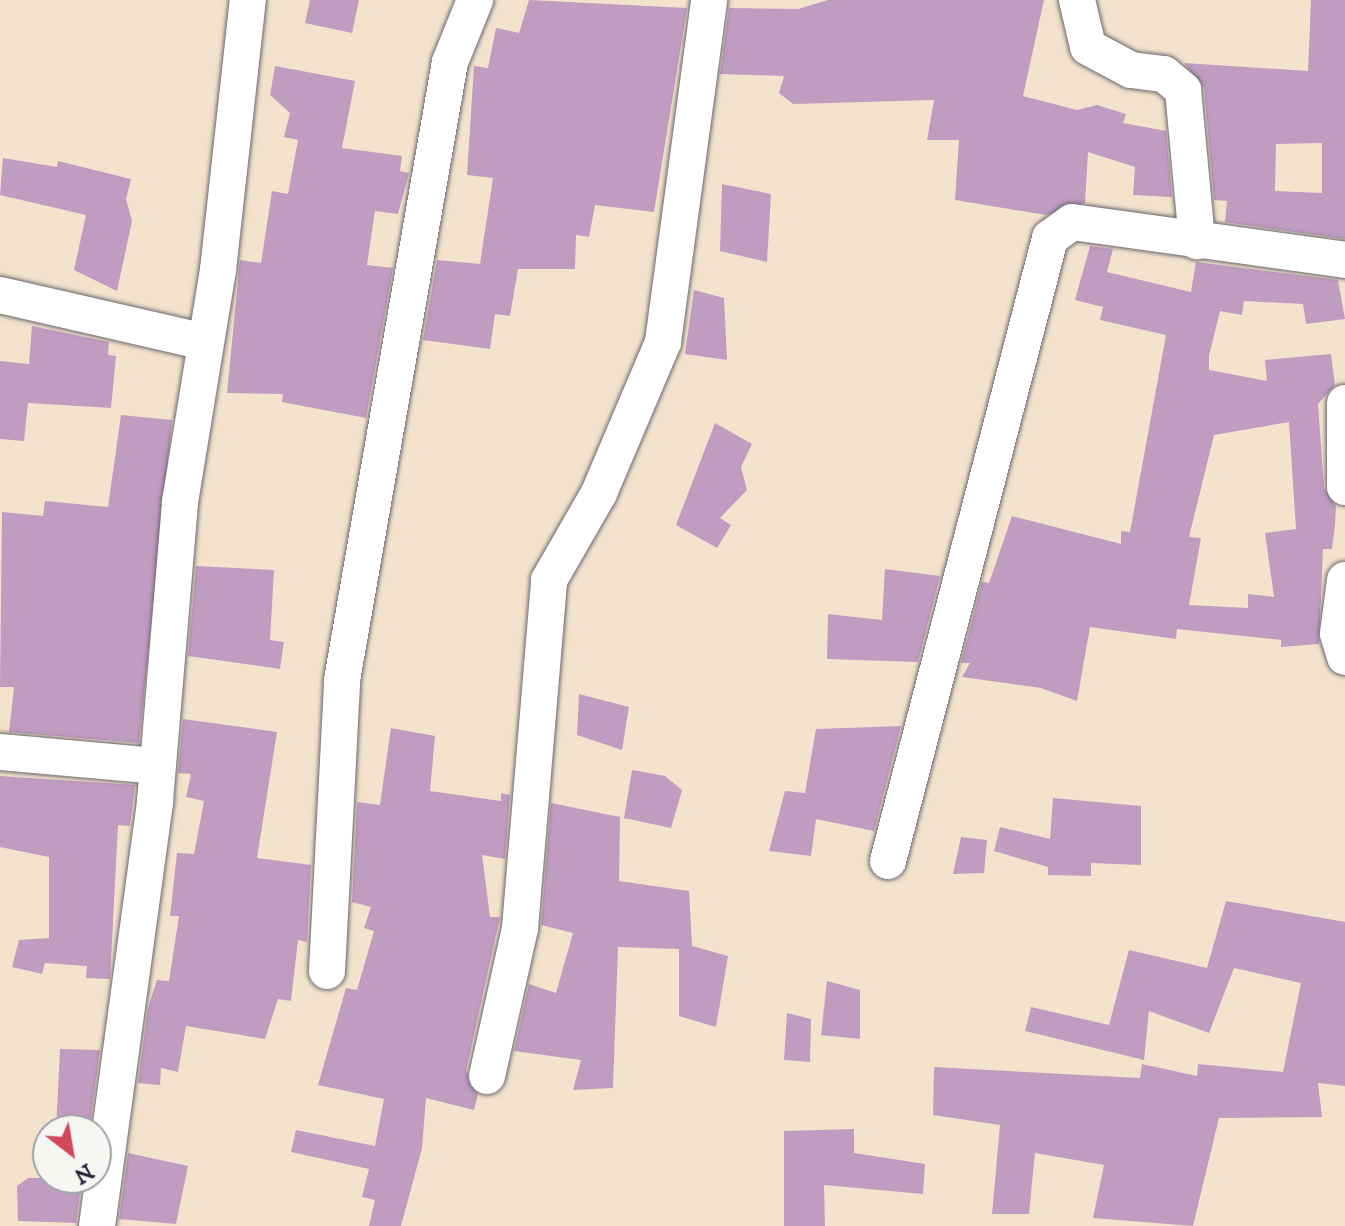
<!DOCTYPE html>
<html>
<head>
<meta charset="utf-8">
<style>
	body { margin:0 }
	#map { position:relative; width:1345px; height:1226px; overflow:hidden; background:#f3e3cd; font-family:"IM FELL DW Pica",serif }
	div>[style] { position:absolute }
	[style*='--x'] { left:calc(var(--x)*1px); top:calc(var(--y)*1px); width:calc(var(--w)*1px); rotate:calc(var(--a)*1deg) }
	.building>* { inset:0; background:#c19cc1 }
	.roads { filter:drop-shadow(0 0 2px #6b666e) drop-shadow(0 0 2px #6b666e) }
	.minor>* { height:36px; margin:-18px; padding:0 18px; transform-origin:18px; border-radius:18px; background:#fff }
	span { translate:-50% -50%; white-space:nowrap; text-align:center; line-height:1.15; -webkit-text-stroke:6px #f6f6f2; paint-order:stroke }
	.north { position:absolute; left:32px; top:1114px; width:80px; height:80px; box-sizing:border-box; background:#f6f6f2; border:2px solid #a1a1a9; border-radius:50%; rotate:149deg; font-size:22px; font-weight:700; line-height:32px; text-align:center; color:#22223b }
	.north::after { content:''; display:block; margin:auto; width:28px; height:36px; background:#d1495b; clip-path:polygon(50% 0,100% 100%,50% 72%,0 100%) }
</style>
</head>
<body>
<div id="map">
	<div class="building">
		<i style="clip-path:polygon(310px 0,359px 0,352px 33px,305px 23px)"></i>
		<i style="clip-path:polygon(529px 0,687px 8px,654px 212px,595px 205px,589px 237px,576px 235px,575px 269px,518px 269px,510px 316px,495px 314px,490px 349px,423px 340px,437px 260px,480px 264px,493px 178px,467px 175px,474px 66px,488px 68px,496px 28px,519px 33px)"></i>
		<i style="clip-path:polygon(828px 0,1044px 0,1023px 96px,1077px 110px,1097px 105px,1126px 114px,1123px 123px,1166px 131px,1172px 197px,1133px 195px,1135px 167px,1088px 152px,1085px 203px,1046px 215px,955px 200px,959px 140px,927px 140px,934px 100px,793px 104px,779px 93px,784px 76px,720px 74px,729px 8px,798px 9px)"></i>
		<i style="clip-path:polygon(evenodd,1311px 0,1345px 0,1345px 239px,1225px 222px,1227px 201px,1214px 200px,1204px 88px,1184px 63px,1308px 71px,1311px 0,1322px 143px,1322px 193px,1275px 191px,1276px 144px,1322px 143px)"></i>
		<i style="clip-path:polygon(275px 66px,355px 81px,342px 148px,402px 156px,400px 171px,409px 173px,398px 214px,375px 211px,367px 265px,393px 268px,366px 418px,282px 402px,283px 394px,227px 393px,240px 260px,261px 263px,272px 191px,288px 194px,298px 140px,284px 137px,290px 113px,270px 95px)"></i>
		<i style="clip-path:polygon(3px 158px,57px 167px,58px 161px,131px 179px,126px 199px,132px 221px,117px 291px,74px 270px,86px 215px,0 195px)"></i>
		<i style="clip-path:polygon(722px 184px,771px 194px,767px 262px,720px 251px)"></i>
		<i style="clip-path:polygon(evenodd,1090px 246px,1113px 249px,1107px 272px,1191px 292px,1196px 262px,1338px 280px,1345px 319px,1306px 324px,1303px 304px,1244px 301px,1242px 315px,1220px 311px,1209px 356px,1209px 370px,1267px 381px,1265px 360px,1331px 354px,1335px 385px,1318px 404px,1324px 488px,1336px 506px,1335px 525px,1332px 549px,1323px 549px,1319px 644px,1281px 647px,1281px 640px,1177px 629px,1176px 639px,1090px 627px,1077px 701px,1041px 688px,962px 677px,970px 663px,961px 663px,982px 582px,989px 583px,1012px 516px,1121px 544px,1121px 531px,1130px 532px,1166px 335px,1100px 320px,1103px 307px,1075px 300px,1090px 246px,1289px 422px,1296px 529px,1265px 533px,1274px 597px,1248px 594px,1248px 608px,1189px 605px,1201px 538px,1189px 537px,1214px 435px,1289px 422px)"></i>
		<i style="clip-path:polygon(694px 290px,724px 298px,727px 360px,685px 354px)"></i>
		<i style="clip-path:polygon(32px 326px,109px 342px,108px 355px,116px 356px,111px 408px,28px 403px,24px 441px,0 439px,0 361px,29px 364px)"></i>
		<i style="clip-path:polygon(121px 415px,172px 420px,139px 743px,9px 732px,14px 687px,0 687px,2px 512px,43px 516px,45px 501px,108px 507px)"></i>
		<i style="clip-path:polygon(715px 423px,752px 444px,741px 467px,747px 490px,720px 518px,731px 525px,717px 548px,676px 525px)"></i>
		<i style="clip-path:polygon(196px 566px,274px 570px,270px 640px,284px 642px,280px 669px,188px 656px)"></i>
		<i style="clip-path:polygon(885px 569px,940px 576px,918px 662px,827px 659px,828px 614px,882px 620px)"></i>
		<i style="clip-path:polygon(579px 694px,629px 707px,622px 750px,577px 735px)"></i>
		<i style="clip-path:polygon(183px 719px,277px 732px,257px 858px,311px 865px,307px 942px,298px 940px,291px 1001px,278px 999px,265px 1039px,186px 1026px,178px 1072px,161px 1068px,160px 1085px,138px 1083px,148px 1008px,157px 980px,169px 981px,179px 916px,170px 916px,177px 853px,194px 854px,204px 801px,186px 797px,191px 774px,178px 773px)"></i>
		<i style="clip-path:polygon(901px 726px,874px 831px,816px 819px,811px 856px,769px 851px,785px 791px,805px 793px,816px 729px)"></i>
		<i style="clip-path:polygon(391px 728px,435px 736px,430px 791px,501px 801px,501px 793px,510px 795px,505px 859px,482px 855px,490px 917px,500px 917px,466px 1071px,478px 1094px,474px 1110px,426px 1098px,422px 1148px,401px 1226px,369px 1226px,375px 1200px,362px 1197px,369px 1169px,291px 1152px,296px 1130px,375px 1146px,384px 1099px,318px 1085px,346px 988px,357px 990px,374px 931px,364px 928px,371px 907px,352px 902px,357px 802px,380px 805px)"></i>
		<i style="clip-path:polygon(632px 770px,665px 776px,682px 790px,671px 828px,624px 818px)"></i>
		<i style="clip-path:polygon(0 776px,135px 785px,130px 826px,118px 825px,110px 979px,86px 978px,87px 966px,45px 963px,42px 974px,12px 967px,19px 940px,49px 938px,49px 857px,0 847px)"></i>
		<i style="clip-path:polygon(1053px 798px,1141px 806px,1141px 865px,1091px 863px,1091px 876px,1048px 875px,1048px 867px,994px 851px,1000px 827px,1050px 839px)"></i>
		<i style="clip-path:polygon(551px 803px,620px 817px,619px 881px,689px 891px,692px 946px,728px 956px,716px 1027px,679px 1016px,679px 949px,618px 947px,613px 1088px,573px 1090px,581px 1060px,514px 1051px,529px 984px,556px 993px,573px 933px,541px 925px)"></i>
		<i style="clip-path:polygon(961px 837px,987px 840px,984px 873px,953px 874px)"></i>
		<i style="clip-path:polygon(1226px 901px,1345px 922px,1345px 1086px,1318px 1083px,1322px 1117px,1219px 1118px,1193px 1226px,1093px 1218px,1104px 1165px,1035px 1153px,1029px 1214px,992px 1214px,1000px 1125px,933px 1115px,934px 1067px,1140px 1078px,1142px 1064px,1197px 1076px,1198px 1064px,1283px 1072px,1301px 983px,1234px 968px,1209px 1033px,1149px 1011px,1144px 1060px,1025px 1031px,1031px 1007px,1109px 1025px,1129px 950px,1207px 968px)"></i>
		<i style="clip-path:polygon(827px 981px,860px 990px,860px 1039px,821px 1035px)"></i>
		<i style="clip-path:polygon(787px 1013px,811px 1019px,810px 1062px,784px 1060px)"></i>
		<i style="clip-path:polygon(60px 1049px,100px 1050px,89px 1130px,56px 1130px)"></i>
		<i style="clip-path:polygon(854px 1129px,854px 1153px,925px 1164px,923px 1194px,824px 1185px,825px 1226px,784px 1226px,784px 1131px)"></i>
		<i style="clip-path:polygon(128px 1153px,188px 1166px,176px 1224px,119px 1219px)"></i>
		<i style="clip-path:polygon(28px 1178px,82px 1178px,76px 1223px,18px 1221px,17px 1186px)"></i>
	</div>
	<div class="roads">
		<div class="minor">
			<i style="--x:1077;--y:0;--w:48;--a:76.8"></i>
			<i style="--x:1088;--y:47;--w:49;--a:28.1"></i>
			<i style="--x:1131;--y:70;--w:33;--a:7"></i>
			<i style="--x:1164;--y:74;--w:25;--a:40"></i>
			<i style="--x:1183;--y:90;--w:152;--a:84.7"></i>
			<i style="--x:0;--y:295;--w:211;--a:12.9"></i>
			<i style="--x:1345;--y:403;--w:84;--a:90"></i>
			<i style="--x:1345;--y:580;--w:54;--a:97.4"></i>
			<i style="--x:1338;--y:634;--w:24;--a:73"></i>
			<i style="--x:0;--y:752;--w:158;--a:5.1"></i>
			<i style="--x:888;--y:861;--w:644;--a:-75.42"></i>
			<i style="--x:1050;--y:238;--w:27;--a:-36"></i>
			<i style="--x:1072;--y:222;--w:276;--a:7.9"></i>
			<i style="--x:327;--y:971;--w:291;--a:-87"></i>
			<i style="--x:342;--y:680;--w:627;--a:-80.09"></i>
			<i style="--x:450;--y:62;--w:67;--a:-68"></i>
			<i style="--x:487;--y:1076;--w:152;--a:-77.4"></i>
			<i style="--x:520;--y:928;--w:349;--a:-85.2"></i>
			<i style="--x:549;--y:580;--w:100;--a:-60.1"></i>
			<i style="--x:599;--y:493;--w:164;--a:-67"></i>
			<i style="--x:663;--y:342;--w:345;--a:-82.3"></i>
			<i style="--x:97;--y:1226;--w:429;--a:-82.2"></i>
			<i style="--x:155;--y:801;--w:300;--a:-85.2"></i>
			<i style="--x:180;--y:502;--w:235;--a:-80.7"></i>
			<i style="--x:218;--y:270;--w:272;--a:-83.7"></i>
		</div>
	</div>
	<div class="north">N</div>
</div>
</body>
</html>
